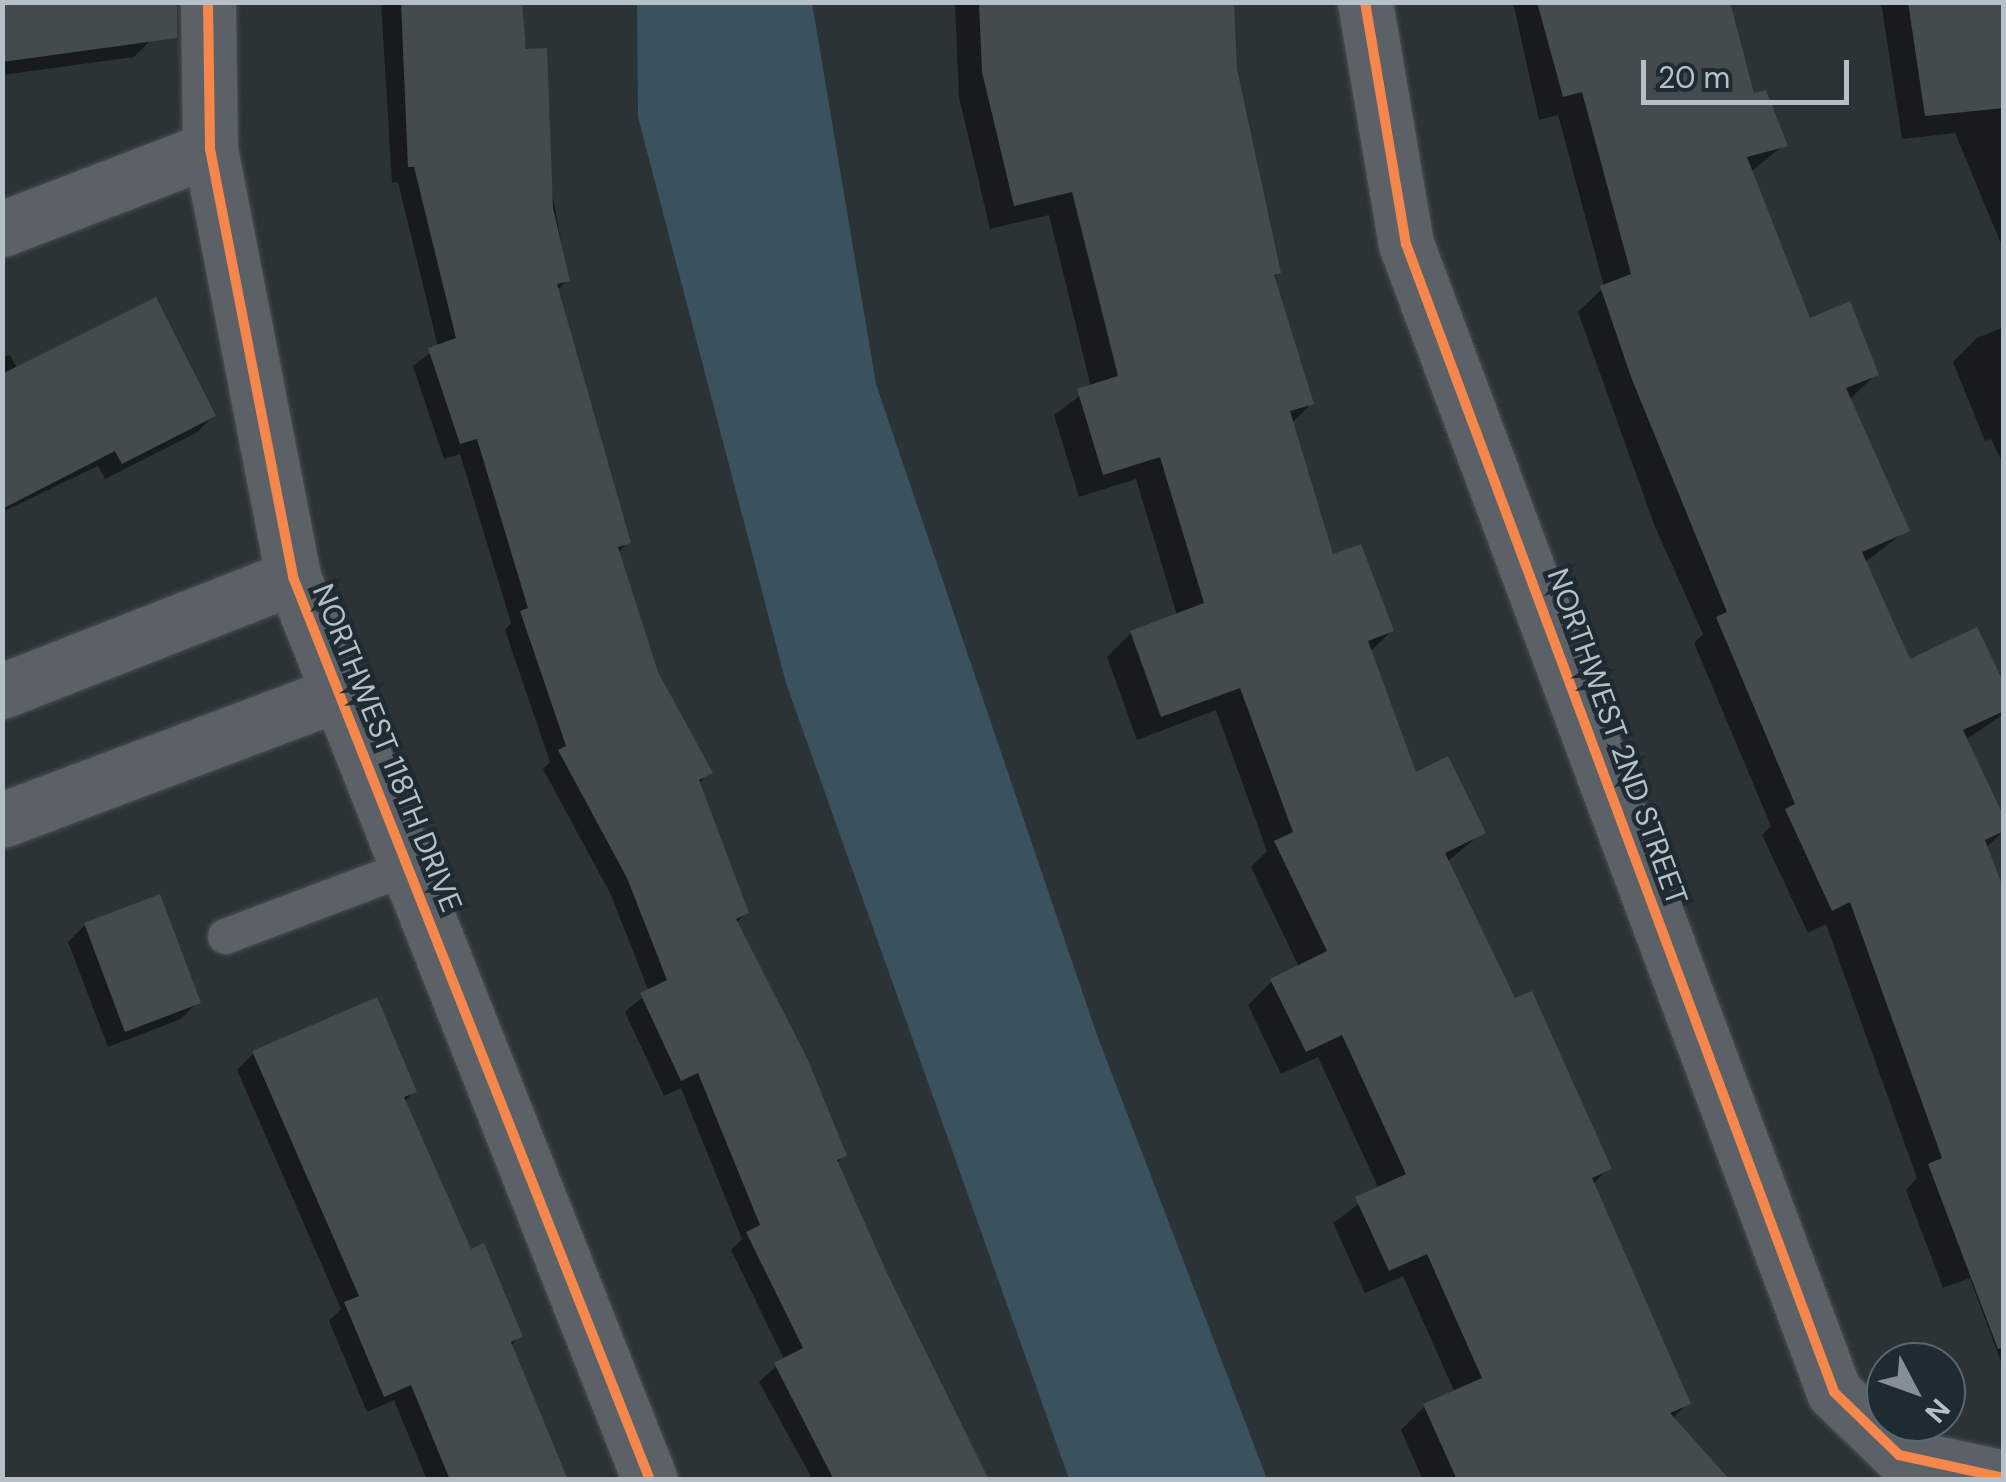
<!DOCTYPE html>
<html>
<head>
<meta charset="utf-8">
<style>
	body { margin:0 }
	#map { position:relative; width:2006px; height:1482px; overflow:hidden; background:#2b3337; font-family:"DM Sans",sans-serif }
	div>[style] { position:absolute }
	[style*='--x'] { left:calc(var(--x)*1px); top:calc(var(--y)*1px); width:calc(var(--w)*1px); rotate:calc(var(--a)*1deg) }
	.water>* { inset:0; background:#3a515e }
	.shadow>* { inset:0; background:#0007 }
	.building>* { inset:0; background:#444b4f }
	.roads { filter:drop-shadow(0 0 2px #494f52) drop-shadow(0 0 2px #494f52) }
	.service>* { height:35px; margin:-17.5px; padding:0 17.5px; transform-origin:17.5px; border-radius:17.5px; background:#5b6166 }
	.minor>* { height:55px; margin:-27.5px; padding:0 27.5px; transform-origin:27.5px; border-radius:27.5px; background:#5b6166 }
	.cycleway>* { height:10px; margin:-5px; padding:0 5px; transform-origin:5px; border-radius:5px; background:#f5874c }
	span { translate:-50% -50%; white-space:nowrap; text-align:center; line-height:1.15; -webkit-text-stroke:9px #1f2b32; paint-order:stroke }
	.street-label { font-size:30px; color:#b6c0c8 }
	.frame { position:absolute; inset:0; border:5px solid #b6c0c8; pointer-events:none }
	.north { position:absolute; left:1866px; top:1342px; width:100px; height:100px; box-sizing:border-box; background:#1f2b32; border:2px solid #5b676e; border-radius:50%; rotate:131deg; font-size:28px; font-weight:700; line-height:40px; text-align:center; color:#b6c0c8 }
	.north::after { content:''; display:block; margin:auto; width:35px; height:45px; background:#858f95; clip-path:polygon(50% 0,100% 100%,50% 72%,0 100%) }
	.scale { position:absolute; left:1641px; top:60px; width:208px; height:45px; box-sizing:border-box; border:5px solid #b6c0c8; border-top:0; padding-left:12px; font-size:30px; line-height:35px; white-space:nowrap; color:#b6c0c8; -webkit-text-stroke:8px #1f2b32; paint-order:stroke }
</style>
</head>
<body>
<div id="map">
	<div class="water">
		<i style="clip-path:polygon(637px 3px,812px 3px,876px 384px,1097px 1035px,1267px 1479px,1069px 1479px,786px 683px,638px 117px)"></i>
	</div>
	<div class="shadow">
		<i style="clip-path:polygon(2px 2px,151px 40px,134px 57px,2px 75px)"></i>
		<i style="clip-path:polygon(381px 2px,518px 2px,568px 280px,556px 291px,628px 542px,618px 553px,656px 673px,710px 772px,698px 784px,746px 913px,736px 923px,844px 1156px,836px 1164px,885px 1274px,986px 1480px,813px 1480px,759px 1382px,784px 1359px,731px 1250px,742px 1239px,681px 1088px,664px 1096px,625px 1012px,649px 992px,611px 895px,543px 769px,550px 762px,505px 630px,511px 623px,460px 454px,444px 459px,413px 366px,438px 347px,398px 182px,392px 183px)"></i>
		<i style="clip-path:polygon(955px 2px,1232px 2px,1235px 69px,1279px 272px,1273px 278px,1312px 403px,1291px 424px,1331px 558px,1391px 631px,1370px 652px,1415px 775px,1483px 832px,1447px 862px,1514px 1002px,1609px 1168px,1592px 1185px,1688px 1403px,1664px 1427px,1546px 1480px,1423px 1480px,1401px 1430px,1425px 1406px,1455px 1393px,1403px 1276px,1365px 1293px,1333px 1223px,1379px 1189px,1318px 1057px,1281px 1074px,1248px 1005px,1272px 981px,1299px 967px,1251px 867px,1267px 851px,1216px 710px,1137px 740px,1107px 657px,1131px 633px,1177px 615px,1136px 479px,1079px 497px,1054px 415px,1091px 387px,1049px 215px,990px 229px,959px 97px)"></i>
		<i style="clip-path:polygon(1513px 2px,1728px 2px,1753px 96px,1785px 145px,1750px 172px,1808px 321px,1876px 374px,1849px 400px,1907px 530px,1864px 563px,1909px 662px,2004px 689px,2004px 714px,1965px 740px,2004px 830px,1986px 848px,2004px 898px,2004px 1370px,1970px 1278px,1943px 1288px,1906px 1190px,1917px 1178px,1826px 924px,1808px 933px,1762px 835px,1771px 826px,1694px 643px,1703px 634px,1655px 527px,1578px 312px,1604px 287px,1558px 115px,1539px 120px)"></i>
		<i style="clip-path:polygon(1881px 2px,2004px 2px,2004px 251px,1955px 133px,1902px 139px)"></i>
		<i style="clip-path:polygon(2004px 327px,2004px 466px,1991px 439px,1985px 441px,1953px 362px,1977px 338px)"></i>
		<i style="clip-path:polygon(10px 355px,17px 369px,213px 416px,196px 433px,105px 479px,98px 466px,2px 512px,2px 358px)"></i>
		<i style="clip-path:polygon(85px 925px,198px 1002px,181px 1019px,108px 1047px,68px 942px)"></i>
		<i style="clip-path:polygon(254px 1053px,414px 1091px,404px 1102px,470px 1252px,520px 1336px,510px 1347px,560px 1480px,427px 1480px,394px 1400px,367px 1412px,329px 1321px,341px 1309px,237px 1070px)"></i>
	</div>
	<div class="building">
		<i style="clip-path:polygon(2px 2px,177px 2px,177px 38px,2px 62px)"></i>
		<i style="clip-path:polygon(401px 2px,522px 2px,526px 49px,547px 48px,553px 208px,570px 281px,557px 284px,631px 543px,618px 547px,658px 672px,713px 773px,699px 780px,749px 913px,736px 919px,808px 1060px,847px 1156px,837px 1160px,887px 1273px,989px 1480px,834px 1480px,774px 1363px,803px 1348px,746px 1232px,760px 1225px,698px 1073px,681px 1081px,640px 993px,667px 980px,627px 878px,558px 750px,566px 746px,520px 611px,528px 608px,477px 439px,460px 444px,428px 348px,456px 338px,414px 167px,408px 167px)"></i>
		<i style="clip-path:polygon(979px 2px,1234px 2px,1237px 69px,1281px 273px,1274px 275px,1314px 404px,1290px 411px,1333px 554px,1361px 544px,1394px 631px,1368px 641px,1416px 772px,1448px 756px,1486px 833px,1445px 853px,1515px 998px,1532px 991px,1612px 1169px,1592px 1178px,1691px 1404px,1670px 1413px,1730px 1480px,1457px 1480px,1423px 1404px,1482px 1378px,1427px 1254px,1389px 1271px,1355px 1197px,1406px 1174px,1342px 1035px,1306px 1052px,1270px 979px,1327px 951px,1274px 841px,1293px 832px,1240px 688px,1161px 717px,1130px 631px,1204px 603px,1160px 457px,1103px 475px,1077px 389px,1118px 376px,1072px 192px,1014px 206px,982px 72px)"></i>
		<i style="clip-path:polygon(1537px 2px,1730px 2px,1754px 93px,1766px 90px,1788px 146px,1747px 157px,1810px 318px,1850px 301px,1879px 375px,1846px 388px,1910px 531px,1862px 552px,1910px 659px,1977px 627px,2004px 683px,2004px 711px,1963px 730px,2004px 817px,2004px 831px,1985px 840px,2004px 890px,2004px 1348px,1998px 1349px,1928px 1164px,1942px 1158px,1850px 902px,1832px 911px,1785px 809px,1795px 804px,1716px 617px,1727px 612px,1631px 377px,1600px 286px,1631px 274px,1582px 92px,1563px 97px)"></i>
		<i style="clip-path:polygon(1908px 2px,2004px 2px,2004px 108px,1925px 116px)"></i>
		<i style="clip-path:polygon(156px 297px,216px 416px,122px 464px,115px 451px,2px 509px,2px 374px)"></i>
		<i style="clip-path:polygon(160px 894px,201px 1003px,125px 1032px,84px 923px)"></i>
		<i style="clip-path:polygon(377px 997px,417px 1092px,404px 1097px,471px 1249px,484px 1243px,523px 1337px,511px 1342px,568px 1480px,450px 1480px,411px 1385px,384px 1397px,344px 1302px,359px 1296px,252px 1051px)"></i>
	</div>
	<div class="roads">
		<div class="service">
			<i style="--x:225;--y:936;--w:196;--a:-20.7"></i>
		</div>
		<div class="minor">
			<i style="--x:208;--y:2;--w:147;--a:89.2"></i>
			<i style="--x:210;--y:149;--w:436;--a:79"></i>
			<i style="--x:293;--y:577;--w:971;--a:68.43"></i>
			<i style="--x:1365;--y:2;--w:245;--a:80.4"></i>
			<i style="--x:1406;--y:244;--w:1225;--a:69.55"></i>
			<i style="--x:1834;--y:1392;--w:91;--a:44.1"></i>
			<i style="--x:1899;--y:1455;--w:107;--a:12.4"></i>
			<i style="--x:2;--y:229;--w:223;--a:-21"></i>
			<i style="--x:2;--y:691;--w:313;--a:-21.4"></i>
			<i style="--x:2;--y:820;--w:360;--a:-20.6"></i>
		</div>
	</div>
	<div class="cycleway">
		<i style="--x:208;--y:2;--w:147;--a:89.2"></i>
		<i style="--x:210;--y:149;--w:436;--a:79"></i>
		<i style="--x:293;--y:577;--w:971;--a:68.43"></i>
		<i style="--x:1365;--y:2;--w:245;--a:80.4"></i>
		<i style="--x:1406;--y:244;--w:1225;--a:69.55"></i>
		<i style="--x:1834;--y:1392;--w:91;--a:44.1"></i>
		<i style="--x:1899;--y:1455;--w:107;--a:12.4"></i>
	</div>
	<div class="street-label">
		<span style="left:1617px;top:737px;rotate:70deg">NORTHWEST 2ND STREET</span>
		<span style="left:387px;top:748px;rotate:68deg">NORTHWEST 118TH DRIVE</span>
	</div>
	<div class="frame"></div>
	<div class="north">N</div>
	<div class="scale">20 m</div>
</div>
</body>
</html>
